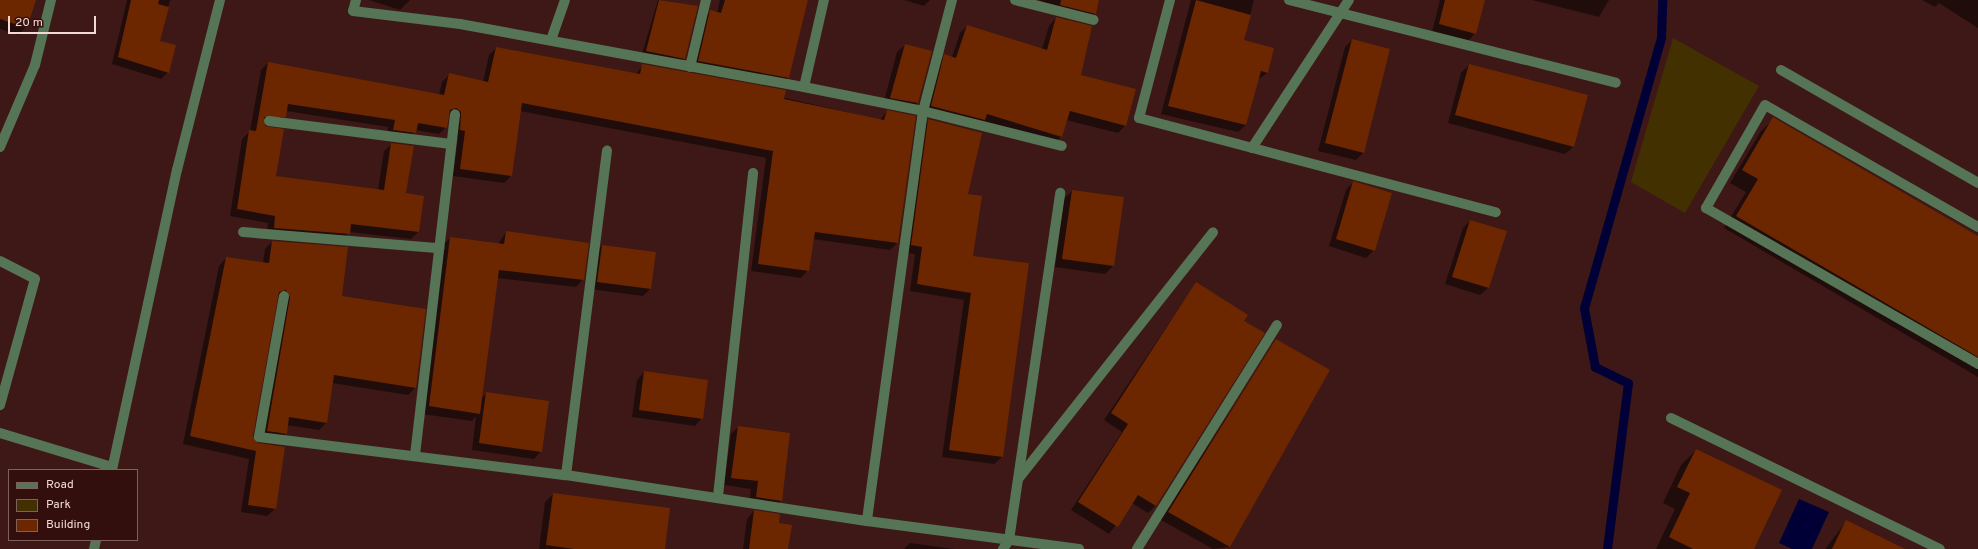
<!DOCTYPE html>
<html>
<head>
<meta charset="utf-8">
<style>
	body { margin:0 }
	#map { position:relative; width:1978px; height:549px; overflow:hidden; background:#3d1816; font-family:Overpass,sans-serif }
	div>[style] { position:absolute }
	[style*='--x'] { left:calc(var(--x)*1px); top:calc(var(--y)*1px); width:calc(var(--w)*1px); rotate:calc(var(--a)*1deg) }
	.green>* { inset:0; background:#433000 }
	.water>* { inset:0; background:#010036 }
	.shadow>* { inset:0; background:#0007 }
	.stream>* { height:9px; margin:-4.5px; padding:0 4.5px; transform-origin:4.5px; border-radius:4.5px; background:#010036 }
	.building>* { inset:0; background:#6c2700 }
	.minor>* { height:10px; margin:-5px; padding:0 5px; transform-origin:5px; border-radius:5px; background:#557556 }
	span { translate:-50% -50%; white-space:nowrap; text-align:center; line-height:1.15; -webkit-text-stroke:3px #320f0d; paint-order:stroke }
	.legend { position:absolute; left:8px; top:469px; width:130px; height:72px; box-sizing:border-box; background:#320f0d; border:1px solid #7f605d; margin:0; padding:5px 7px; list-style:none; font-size:12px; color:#f3d9d6 }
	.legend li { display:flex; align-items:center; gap:8px; height:20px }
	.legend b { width:20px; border:1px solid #7f605d }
	.scale { position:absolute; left:8px; top:16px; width:88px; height:18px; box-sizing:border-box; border:2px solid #f3d9d6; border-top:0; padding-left:5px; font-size:12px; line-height:14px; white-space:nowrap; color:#f3d9d6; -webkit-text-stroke:3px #320f0d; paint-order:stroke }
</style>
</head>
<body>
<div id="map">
	<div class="green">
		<i style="clip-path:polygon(1673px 38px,1759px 86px,1685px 213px,1631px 182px)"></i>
	</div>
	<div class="water">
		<i style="clip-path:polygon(1799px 499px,1829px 512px,1812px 549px,1792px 549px,1779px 543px)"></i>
	</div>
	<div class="shadow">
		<i style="clip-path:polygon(0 0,35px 0,26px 27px,18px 35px,0 29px)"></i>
		<i style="clip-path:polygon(127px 0,170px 0,159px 41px,168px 72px,161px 79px,112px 64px)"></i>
		<i style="clip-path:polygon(369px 0,410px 0,400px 10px)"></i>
		<i style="clip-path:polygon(658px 0,697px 7px,684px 58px,679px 64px,641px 57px)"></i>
		<i style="clip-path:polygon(720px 0,808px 0,789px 77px,781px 84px,692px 68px,704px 18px,711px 11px,717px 13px)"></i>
		<i style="clip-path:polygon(904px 0,930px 0,924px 6px)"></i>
		<i style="clip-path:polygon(1039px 0,1098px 0,1095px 13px,1087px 21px)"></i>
		<i style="clip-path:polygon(1191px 0,1254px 0,1243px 41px,1273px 49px,1267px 73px,1257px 80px,1246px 125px,1238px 132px,1161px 114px)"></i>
		<i style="clip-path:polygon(1440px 0,1484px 0,1475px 33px,1468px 41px,1432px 32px)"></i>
		<i style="clip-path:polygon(1532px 0,1609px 0,1599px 17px)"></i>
		<i style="clip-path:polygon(1922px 0,1978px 0,1978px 28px,1939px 3px,1935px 7px)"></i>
		<i style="clip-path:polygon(1056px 18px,1080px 76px,1126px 125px,1118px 133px,1066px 120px,1061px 136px,1054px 144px,924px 114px,937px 63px,945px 56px,952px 57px,960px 33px,967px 26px,1042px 49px,1049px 26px)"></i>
		<i style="clip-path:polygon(1352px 40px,1363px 153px,1356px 160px,1318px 151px,1345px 47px)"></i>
		<i style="clip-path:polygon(905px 45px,931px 52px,917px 103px,910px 110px,883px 105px,897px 52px)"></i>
		<i style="clip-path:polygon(496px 48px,635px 75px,643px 65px,880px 120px,887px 111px,915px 117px,897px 243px,890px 250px,813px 239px,808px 270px,801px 278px,751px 271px,766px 158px,520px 111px,511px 176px,504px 183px,453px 176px,458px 138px,453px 137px,454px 119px,448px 114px,446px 127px,439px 134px,415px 130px,408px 140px,387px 137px,388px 127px,286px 111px,278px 124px,264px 124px,275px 176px,378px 190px,384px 151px,392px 144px,418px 232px,411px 239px,349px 232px,342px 241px,267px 235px,268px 223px,230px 216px,242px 139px,250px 131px,261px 70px,268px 63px,439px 95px,442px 82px,450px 74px,483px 82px,489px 55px)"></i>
		<i style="clip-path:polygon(1469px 65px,1587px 96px,1573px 147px,1565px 154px,1448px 123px,1461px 73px)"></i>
		<i style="clip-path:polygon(1774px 119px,1978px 238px,1978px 377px,1724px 228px,1746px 192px,1730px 183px,1761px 131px)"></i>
		<i style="clip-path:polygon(929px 120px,967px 195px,972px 256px,1002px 457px,994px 464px,942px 457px,964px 300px,910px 291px,915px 254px,904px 253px,921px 128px)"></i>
		<i style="clip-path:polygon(1353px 182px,1374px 250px,1366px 258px,1329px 246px,1346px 190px)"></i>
		<i style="clip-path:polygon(1072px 191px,1122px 198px,1113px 266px,1105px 274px,1055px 267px,1064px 199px)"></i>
		<i style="clip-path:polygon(1470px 221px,1505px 232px,1488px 288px,1480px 295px,1445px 284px,1463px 228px)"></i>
		<i style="clip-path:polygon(506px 232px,588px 244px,583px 279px,576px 287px,497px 278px,481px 398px,486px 394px,541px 451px,534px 459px,472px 450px,476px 416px,472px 421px,422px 414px,443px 245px,450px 238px,498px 244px)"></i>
		<i style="clip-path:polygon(272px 242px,341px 297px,415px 388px,408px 395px,332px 383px,326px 423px,319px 430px,287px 425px,286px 433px,279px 441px,260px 439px,281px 298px,276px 297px,252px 437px,257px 444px,284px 448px,275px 509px,267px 516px,241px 512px,249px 459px,183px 444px,219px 266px,226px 258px,263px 263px,265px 249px)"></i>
		<i style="clip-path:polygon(602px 246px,650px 289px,643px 296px,590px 289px,594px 254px)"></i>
		<i style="clip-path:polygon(1196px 283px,1156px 505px,1148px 513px,1132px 503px,1109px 534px,1071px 510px,1122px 432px,1104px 420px)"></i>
		<i style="clip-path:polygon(1276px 340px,1229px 547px,1213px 549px,1161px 520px)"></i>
		<i style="clip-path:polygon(644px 372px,702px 418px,695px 426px,632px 417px,637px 380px)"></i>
		<i style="clip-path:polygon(738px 427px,789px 434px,781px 501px,773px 508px,749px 505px,751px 489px,724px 485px,731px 434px)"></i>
		<i style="clip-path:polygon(1696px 450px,1753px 549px,1656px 549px,1675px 509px,1663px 503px,1681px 465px)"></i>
		<i style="clip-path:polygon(553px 494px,664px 549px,539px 549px,545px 502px)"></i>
		<i style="clip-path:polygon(754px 511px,787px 549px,743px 549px,747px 519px)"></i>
		<i style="clip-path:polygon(1846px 522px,1903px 549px,1825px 549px)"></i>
		<i style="clip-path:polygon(910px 543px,954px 549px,904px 549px)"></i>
	</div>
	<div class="stream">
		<i style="--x:1607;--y:549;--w:167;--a:-82.8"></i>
		<i style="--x:1628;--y:383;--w:37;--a:-154"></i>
		<i style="--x:1595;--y:367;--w:60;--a:-100.6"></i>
		<i style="--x:1584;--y:308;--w:281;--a:-74.1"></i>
		<i style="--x:1661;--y:38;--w:38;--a:-88"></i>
	</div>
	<div class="building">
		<i style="clip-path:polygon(0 0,36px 0,27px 28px,0 19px)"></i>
		<i style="clip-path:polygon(131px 0,159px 0,158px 4px,169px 7px,160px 41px,176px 45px,169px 73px,118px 57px)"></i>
		<i style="clip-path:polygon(659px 0,698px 6px,685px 59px,646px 51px)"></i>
		<i style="clip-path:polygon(725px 0,808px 0,789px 78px,698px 61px,710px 10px,721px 13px)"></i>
		<i style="clip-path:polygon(1061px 0,1099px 0,1096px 14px,1060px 5px)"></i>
		<i style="clip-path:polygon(1196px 0,1251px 15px,1244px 40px,1274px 48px,1268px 73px,1261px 71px,1246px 125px,1168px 106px)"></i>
		<i style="clip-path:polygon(1445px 0,1485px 0,1476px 34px,1439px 24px)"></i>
		<i style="clip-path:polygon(1056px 17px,1092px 26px,1081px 75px,1136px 89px,1126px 126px,1070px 111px,1062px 137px,987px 114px,985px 120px,931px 106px,944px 54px,956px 58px,967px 25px,1047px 50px)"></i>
		<i style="clip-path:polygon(1352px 39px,1390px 49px,1364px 153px,1325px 143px)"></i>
		<i style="clip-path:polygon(905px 44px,932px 51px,918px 103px,890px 98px)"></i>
		<i style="clip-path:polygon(496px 47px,640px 74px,642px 64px,786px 90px,784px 99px,884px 120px,887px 110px,916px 116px,898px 243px,815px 232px,809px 271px,758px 264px,773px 151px,522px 103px,512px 176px,460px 169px,465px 131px,460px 130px,461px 112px,456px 108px,450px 110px,447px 128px,418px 123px,416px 133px,393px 130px,395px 120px,288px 104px,286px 117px,264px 117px,265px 126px,284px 129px,276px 176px,384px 190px,391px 143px,414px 146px,406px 193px,424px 196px,419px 232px,351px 224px,350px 234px,274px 228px,275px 216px,237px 209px,249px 130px,256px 131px,268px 62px,444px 95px,449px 73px,488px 82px)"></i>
		<i style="clip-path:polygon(1469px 64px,1588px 95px,1574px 147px,1455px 115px)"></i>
		<i style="clip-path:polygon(1773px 117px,1978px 236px,1978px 357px,1736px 216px,1758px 179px,1742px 170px)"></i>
		<i style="clip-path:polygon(928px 119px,982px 133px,968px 194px,982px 196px,973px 256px,1029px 263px,1003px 457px,949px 450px,971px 293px,917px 284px,922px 247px,911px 245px)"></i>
		<i style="clip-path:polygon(1353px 181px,1392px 193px,1375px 251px,1336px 239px)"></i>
		<i style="clip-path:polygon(1072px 190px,1124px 197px,1114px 266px,1062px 259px)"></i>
		<i style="clip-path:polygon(1470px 220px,1507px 231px,1489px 288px,1452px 277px)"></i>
		<i style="clip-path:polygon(506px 231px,589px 243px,584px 280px,499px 270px,480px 414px,429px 406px,450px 237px,504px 244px)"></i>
		<i style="clip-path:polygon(272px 241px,348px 247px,342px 296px,426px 309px,416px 388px,334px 375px,327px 423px,289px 417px,287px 434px,267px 431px,290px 297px,286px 290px,279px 292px,253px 436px,258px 443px,285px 447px,276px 509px,248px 505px,256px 451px,190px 436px,226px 257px,269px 263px)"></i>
		<i style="clip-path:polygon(602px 245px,656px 252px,651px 289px,597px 282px)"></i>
		<i style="clip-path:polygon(1196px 282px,1248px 315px,1244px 321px,1265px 333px,1156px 506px,1138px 495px,1118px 527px,1078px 502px,1128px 424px,1111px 413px)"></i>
		<i style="clip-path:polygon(1276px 339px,1330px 370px,1230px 547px,1168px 512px)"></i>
		<i style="clip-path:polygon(644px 371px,708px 380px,703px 419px,639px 410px)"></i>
		<i style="clip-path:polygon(486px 392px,549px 401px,542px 452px,479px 443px)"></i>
		<i style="clip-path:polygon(738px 426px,790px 433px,782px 501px,756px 497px,758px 481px,731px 478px)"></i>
		<i style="clip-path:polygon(1696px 449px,1782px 490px,1754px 549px,1693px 549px,1669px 537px,1690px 493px,1677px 487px)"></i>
		<i style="clip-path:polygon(553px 493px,670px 508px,665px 549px,574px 549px,546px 545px)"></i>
		<i style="clip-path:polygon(754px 510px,780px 514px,779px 523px,792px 525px,788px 549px,749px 549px)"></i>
		<i style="clip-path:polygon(1846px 520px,1905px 549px,1832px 549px)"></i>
	</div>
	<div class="minor">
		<i style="--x:356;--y:0;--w:11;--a:105"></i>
		<i style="--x:353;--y:11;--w:108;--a:6.9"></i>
		<i style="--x:460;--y:24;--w:350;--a:10.4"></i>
		<i style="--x:804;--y:87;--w:121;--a:11.4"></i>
		<i style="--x:923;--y:111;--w:143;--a:14.1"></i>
		<i style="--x:952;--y:0;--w:115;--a:104.6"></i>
		<i style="--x:923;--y:111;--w:414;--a:97.8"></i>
		<i style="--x:867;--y:521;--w:214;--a:7.5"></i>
		<i style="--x:1015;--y:0;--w:81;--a:14.2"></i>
		<i style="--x:1170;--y:0;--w:122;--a:104.7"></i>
		<i style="--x:1139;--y:118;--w:369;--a:14.8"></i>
		<i style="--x:1289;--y:0;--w:337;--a:14.2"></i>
		<i style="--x:551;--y:40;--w:42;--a:-70.7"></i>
		<i style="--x:690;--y:67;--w:69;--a:-76.6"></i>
		<i style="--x:1781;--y:70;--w:227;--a:29.8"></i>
		<i style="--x:804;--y:87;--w:89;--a:-77.1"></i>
		<i style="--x:269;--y:121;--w:183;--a:7.2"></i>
		<i style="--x:0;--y:147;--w:89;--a:-66.9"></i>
		<i style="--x:35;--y:65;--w:67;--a:-76.2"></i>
		<i style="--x:1252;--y:148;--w:177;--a:-56.8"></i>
		<i style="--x:1978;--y:227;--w:245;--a:-150.2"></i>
		<i style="--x:1765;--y:105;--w:119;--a:119.8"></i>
		<i style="--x:1706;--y:208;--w:314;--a:29.8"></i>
		<i style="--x:243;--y:232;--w:197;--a:4.7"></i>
		<i style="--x:0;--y:261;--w:39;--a:27"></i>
		<i style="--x:35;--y:279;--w:131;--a:105.5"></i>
		<i style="--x:284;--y:296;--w:143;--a:100.1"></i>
		<i style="--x:259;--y:437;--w:309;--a:7.1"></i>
		<i style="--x:566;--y:475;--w:304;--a:8.7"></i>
		<i style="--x:1671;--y:418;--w:299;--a:26"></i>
		<i style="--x:0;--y:433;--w:117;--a:16.9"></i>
		<i style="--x:415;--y:455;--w:343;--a:-83.3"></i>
		<i style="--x:112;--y:470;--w:307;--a:-77.8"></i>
		<i style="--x:177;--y:170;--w:175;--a:-75.8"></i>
		<i style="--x:566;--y:475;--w:327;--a:-82.8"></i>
		<i style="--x:1019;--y:478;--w:313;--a:-51.7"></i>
		<i style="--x:718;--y:496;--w:325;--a:-83.8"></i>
		<i style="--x:94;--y:549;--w:9;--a:-77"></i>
		<i style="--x:1003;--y:549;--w:11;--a:-56"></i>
		<i style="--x:1009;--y:540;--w:351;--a:-81.6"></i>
		<i style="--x:1137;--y:549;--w:264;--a:-58"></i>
	</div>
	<ul class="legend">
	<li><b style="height:5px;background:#557556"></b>Road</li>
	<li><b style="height:11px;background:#433000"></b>Park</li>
	<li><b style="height:11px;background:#6c2700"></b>Building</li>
	</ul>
	<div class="scale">20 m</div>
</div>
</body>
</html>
